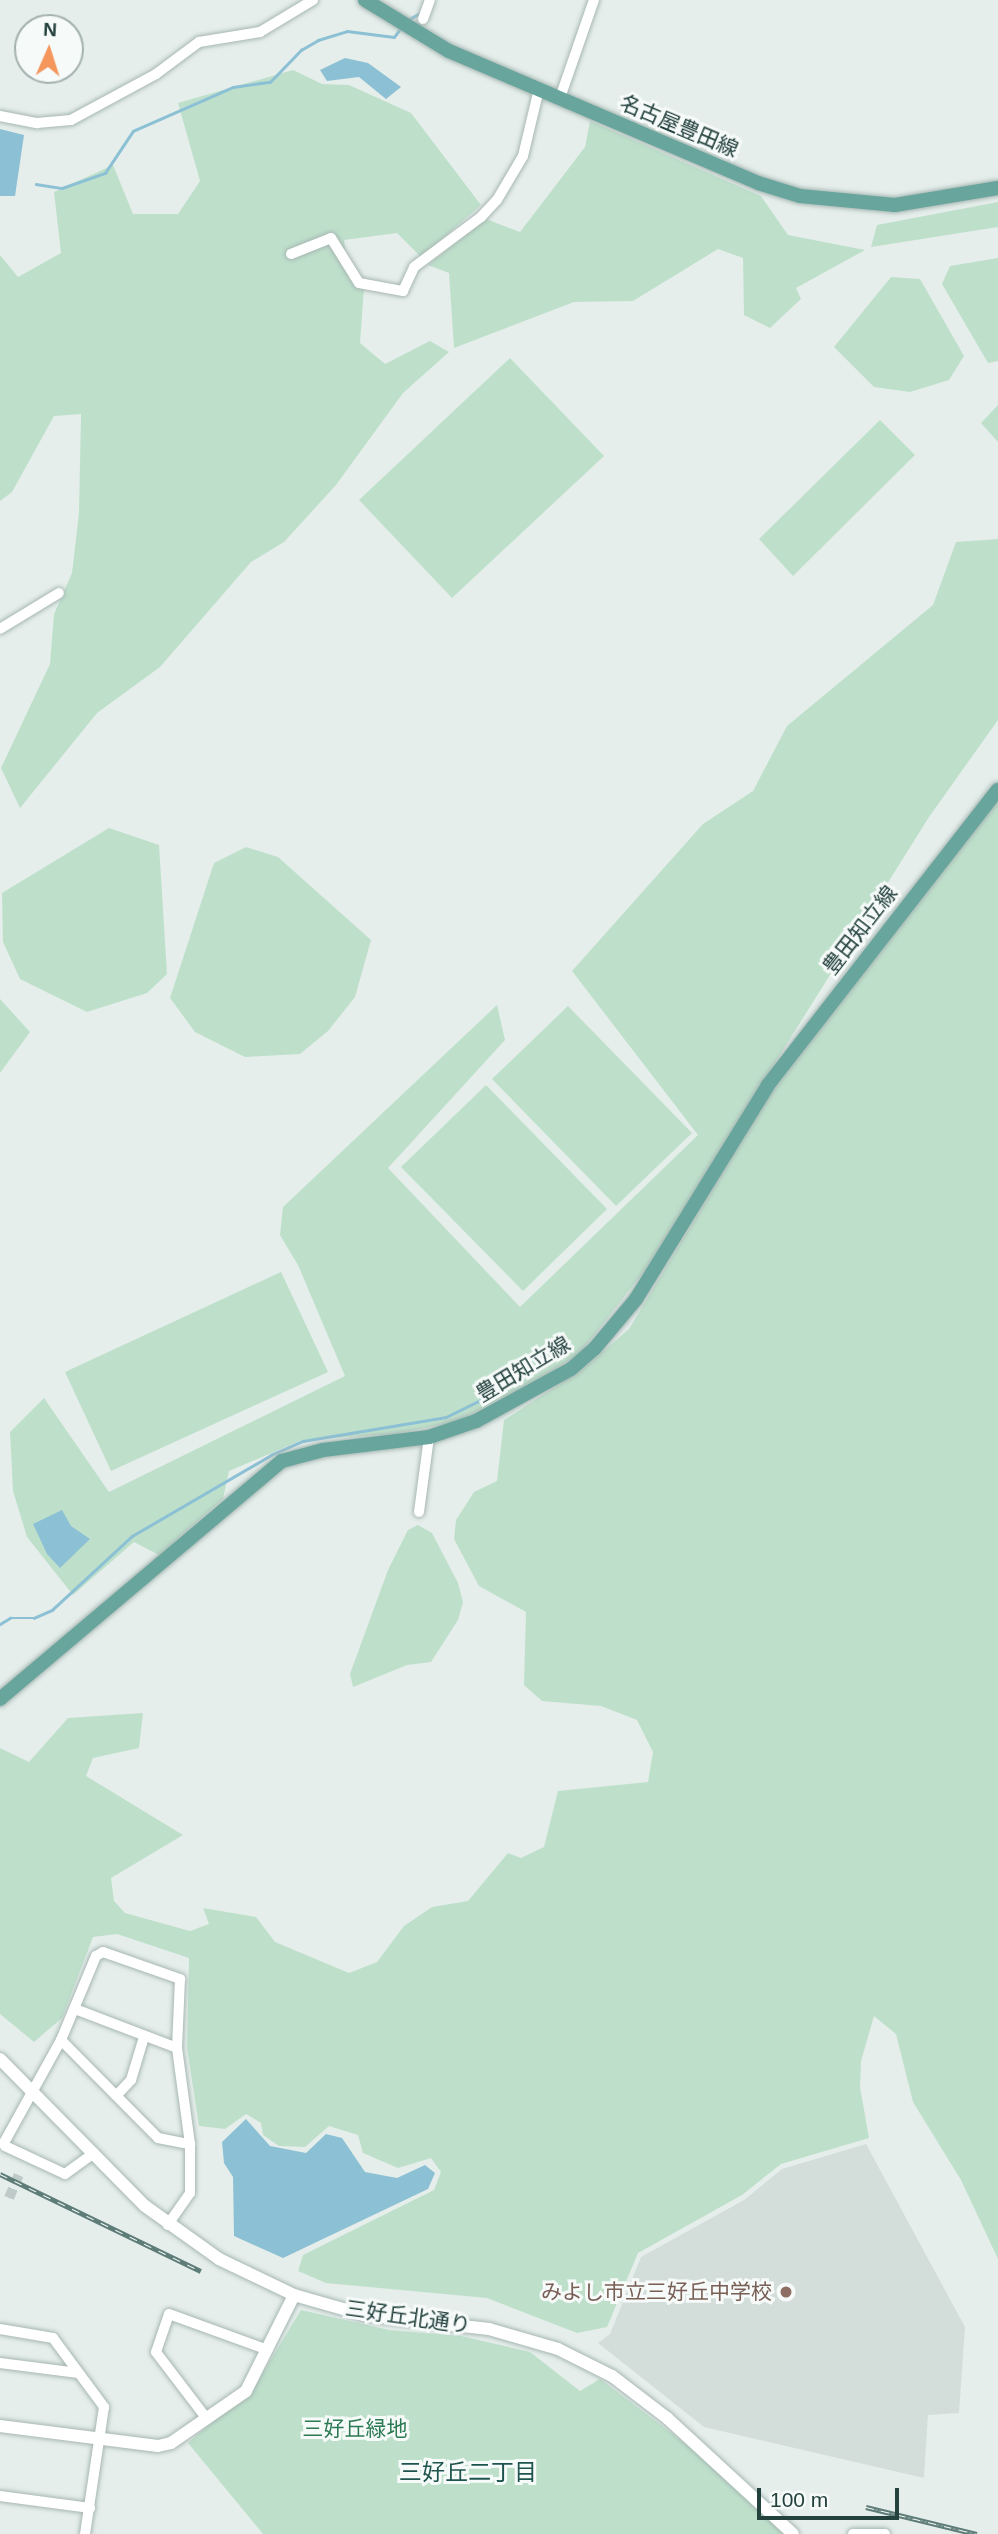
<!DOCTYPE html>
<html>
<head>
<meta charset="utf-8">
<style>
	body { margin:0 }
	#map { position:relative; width:998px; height:2534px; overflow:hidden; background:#e5eeeb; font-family:Arial,"Noto Sans JP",sans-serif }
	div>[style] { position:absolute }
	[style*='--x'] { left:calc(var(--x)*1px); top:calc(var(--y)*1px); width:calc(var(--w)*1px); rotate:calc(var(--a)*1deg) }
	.built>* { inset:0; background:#d3dedb }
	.green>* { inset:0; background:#bee0cb }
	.water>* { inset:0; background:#8cc0d4 }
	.stream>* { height:2.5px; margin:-1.25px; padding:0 1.25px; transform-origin:1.25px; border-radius:1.25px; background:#8cc0d4 }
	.minor-tunnel>* { height:10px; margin-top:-5px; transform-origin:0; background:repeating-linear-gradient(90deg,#becbc8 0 10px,transparent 0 15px) }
	.roads { filter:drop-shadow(0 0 2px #a7b7b3) drop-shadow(0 0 2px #a7b7b3) }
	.minor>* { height:10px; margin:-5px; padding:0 5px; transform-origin:5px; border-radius:5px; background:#fff }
	.tertiary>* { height:12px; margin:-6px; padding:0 6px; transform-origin:6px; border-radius:6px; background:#fff }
	.primary>* { height:14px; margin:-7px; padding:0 7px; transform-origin:7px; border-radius:7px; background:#68a59d }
	.rail>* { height:5px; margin-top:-2.5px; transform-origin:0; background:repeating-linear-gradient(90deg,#f6faf9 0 8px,#5e7c78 0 16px); box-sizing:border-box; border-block:2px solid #5e7c78 }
	.dots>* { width:19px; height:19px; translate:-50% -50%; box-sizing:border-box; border:4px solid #f6faf9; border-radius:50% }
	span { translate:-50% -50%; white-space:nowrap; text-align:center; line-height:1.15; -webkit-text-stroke:6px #f6faf9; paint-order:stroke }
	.street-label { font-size:21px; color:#23413d }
	.education-label { font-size:21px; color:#785e54 }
	.right { translate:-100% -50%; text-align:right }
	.park-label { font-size:21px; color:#2c7a54 }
	.neighbourhood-label { font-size:23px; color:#1e544e }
	.north { position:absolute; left:14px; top:14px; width:70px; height:70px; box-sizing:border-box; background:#f6faf9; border:2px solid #a2b0ae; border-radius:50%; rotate:3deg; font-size:19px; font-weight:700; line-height:28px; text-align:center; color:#23413d }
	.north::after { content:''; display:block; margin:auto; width:24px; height:32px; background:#f5965c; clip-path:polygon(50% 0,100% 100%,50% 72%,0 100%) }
	.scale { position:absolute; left:757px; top:2488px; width:142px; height:32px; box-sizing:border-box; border:4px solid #23413d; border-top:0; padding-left:9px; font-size:21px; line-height:24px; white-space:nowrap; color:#23413d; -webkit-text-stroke:5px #f6faf9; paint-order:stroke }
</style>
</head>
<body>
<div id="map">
	<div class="built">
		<i style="clip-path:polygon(866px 2144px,965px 2327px,959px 2413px,928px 2415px,924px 2478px,704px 2427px,598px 2343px,610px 2334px,641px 2257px,744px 2200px,782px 2169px)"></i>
	</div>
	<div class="green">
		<i style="clip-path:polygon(293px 70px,322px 84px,349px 85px,411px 113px,481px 205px,421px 257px,397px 233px,344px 240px,349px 279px,364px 288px,360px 343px,385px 364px,430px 341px,449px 352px,403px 393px,336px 485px,284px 542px,251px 562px,160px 667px,97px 713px,20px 808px,1px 768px,50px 664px,54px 614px,72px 573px,79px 513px,81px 414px,54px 416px,12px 492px,0 501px,0 255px,18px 277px,61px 253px,54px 192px,113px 165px,133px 214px,178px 214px,200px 181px,178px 103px)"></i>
		<i style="clip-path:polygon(590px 121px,761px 196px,788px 235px,865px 250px,796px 288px,801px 299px,770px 328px,744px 315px,743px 258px,718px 249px,633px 301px,574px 302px,454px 348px,449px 273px,428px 265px,486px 219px,520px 232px,585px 147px)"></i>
		<i style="clip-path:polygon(998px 202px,998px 227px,871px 247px,877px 225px)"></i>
		<i style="clip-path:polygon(998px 258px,998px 361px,988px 363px,942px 284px,950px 266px)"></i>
		<i style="clip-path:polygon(891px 277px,920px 279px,964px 356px,949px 380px,910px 392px,874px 387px,834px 347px)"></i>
		<i style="clip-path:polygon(510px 358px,604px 456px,452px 598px,359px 500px)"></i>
		<i style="clip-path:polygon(998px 405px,998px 442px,981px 423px)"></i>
		<i style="clip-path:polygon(880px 420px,915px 455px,793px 576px,759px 539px)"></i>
		<i style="clip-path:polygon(998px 539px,998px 720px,929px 817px,645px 1270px,580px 1353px,537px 1381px,455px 1422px,394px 1434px,302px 1440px,229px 1471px,223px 1499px,159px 1555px,134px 1542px,73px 1595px,27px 1537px,13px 1491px,10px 1432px,44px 1398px,109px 1492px,345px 1376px,298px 1265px,280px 1235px,283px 1207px,497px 1005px,505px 1040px,388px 1168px,520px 1307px,698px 1135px,572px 971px,703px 824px,753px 791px,787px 726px,933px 605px,956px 542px)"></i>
		<i style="clip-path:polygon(998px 799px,998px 2259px,961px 2180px,913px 2102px,896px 2034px,874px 2016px,861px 2061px,860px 2087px,869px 2138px,781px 2164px,742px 2195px,638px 2253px,607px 2327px,577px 2333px,487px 2298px,326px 2283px,298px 2271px,303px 2255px,434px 2190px,441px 2172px,431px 2158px,398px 2168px,363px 2153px,358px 2135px,329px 2126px,305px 2147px,279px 2146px,263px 2135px,261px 2123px,246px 2114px,225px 2129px,199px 2126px,187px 2048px,189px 1958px,117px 1934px,93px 1937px,62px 2018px,34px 2042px,0 2014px,0 1748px,29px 1762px,68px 1718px,143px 1713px,139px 1748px,93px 1758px,86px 1776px,183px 1835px,111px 1878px,114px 1901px,125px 1913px,190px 1931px,209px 1924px,203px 1908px,256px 1917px,275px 1942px,349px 1973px,377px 1962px,404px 1926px,432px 1907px,468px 1901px,508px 1853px,521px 1858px,544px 1847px,558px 1791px,648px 1782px,653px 1752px,637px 1720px,601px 1706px,542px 1701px,524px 1685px,526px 1612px,479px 1586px,454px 1539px,456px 1520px,474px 1492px,497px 1481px,504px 1420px,583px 1369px,629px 1329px,769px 1096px)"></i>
		<i style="clip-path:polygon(109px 828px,159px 845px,167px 974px,147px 993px,87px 1012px,20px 979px,3px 942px,2px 893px)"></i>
		<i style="clip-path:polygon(246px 847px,278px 857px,371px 940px,355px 997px,328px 1031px,300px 1054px,245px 1057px,195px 1032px,170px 998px,214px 863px)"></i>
		<i style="clip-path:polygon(0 999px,30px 1032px,0 1073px)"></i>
		<i style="clip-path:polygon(568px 1006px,692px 1133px,616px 1206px,492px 1079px)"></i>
		<i style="clip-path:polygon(486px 1085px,607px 1209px,523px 1291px,401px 1167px)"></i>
		<i style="clip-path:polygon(281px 1272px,328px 1372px,111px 1471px,65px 1372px)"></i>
		<i style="clip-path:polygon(418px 1525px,432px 1533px,458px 1583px,463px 1602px,458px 1620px,431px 1662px,407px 1665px,353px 1687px,350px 1674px,388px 1570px,408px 1530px)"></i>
		<i style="clip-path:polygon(301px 2310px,389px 2330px,461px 2336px,530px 2352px,580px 2391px,600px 2379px,756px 2497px,792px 2534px,263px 2534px,188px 2443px,256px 2384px)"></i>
	</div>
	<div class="water">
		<i style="clip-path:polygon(345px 58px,368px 63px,401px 87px,386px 99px,359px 77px,327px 81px,320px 70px)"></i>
		<i style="clip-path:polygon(0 129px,24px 135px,15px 196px,0 196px)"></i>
		<i style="clip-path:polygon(62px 1510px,71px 1526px,90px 1539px,60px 1568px,47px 1554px,33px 1524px)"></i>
		<i style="clip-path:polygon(246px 2119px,270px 2146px,306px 2153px,326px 2134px,342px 2138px,365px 2172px,397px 2178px,425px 2165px,435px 2173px,428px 2189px,283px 2258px,234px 2236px,233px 2177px,224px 2163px,222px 2142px)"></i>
	</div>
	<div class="stream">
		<i style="--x:406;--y:21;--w:16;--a:-30"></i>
		<i style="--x:36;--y:184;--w:26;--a:9"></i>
		<i style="--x:62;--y:188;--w:46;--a:-19.2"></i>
		<i style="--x:105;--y:173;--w:50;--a:-56.3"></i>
		<i style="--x:133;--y:131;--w:109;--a:-23.7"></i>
		<i style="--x:233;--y:87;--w:37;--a:-8"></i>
		<i style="--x:270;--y:82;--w:45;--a:-45.9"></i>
		<i style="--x:301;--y:50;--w:20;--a:-30"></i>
		<i style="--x:318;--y:40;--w:30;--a:-17"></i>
		<i style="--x:347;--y:31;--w:47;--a:7.3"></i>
		<i style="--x:394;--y:37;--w:10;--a:-53"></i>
		<i style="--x:0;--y:1624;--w:12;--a:-31"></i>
		<i style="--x:10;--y:1618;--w:24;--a:0"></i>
		<i style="--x:34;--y:1618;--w:20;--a:-24"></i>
		<i style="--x:52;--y:1610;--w:109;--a:-42.8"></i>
		<i style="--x:132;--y:1536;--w:161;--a:-30.2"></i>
		<i style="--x:271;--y:1455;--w:35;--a:-24"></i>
		<i style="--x:303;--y:1441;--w:145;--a:-9.5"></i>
		<i style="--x:446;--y:1417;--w:52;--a:-26.1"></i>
		<i style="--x:493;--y:1394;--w:17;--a:-80"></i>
	</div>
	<div class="minor-tunnel">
		<i style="--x:9;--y:2198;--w:25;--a:-67"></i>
	</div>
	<div class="roads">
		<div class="minor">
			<i style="--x:423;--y:19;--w:20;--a:-70"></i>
			<i style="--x:560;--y:98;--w:104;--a:-70.9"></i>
			<i style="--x:0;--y:116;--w:38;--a:11"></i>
			<i style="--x:37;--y:123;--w:34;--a:-5"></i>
			<i style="--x:71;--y:120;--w:97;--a:-28.4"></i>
			<i style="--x:156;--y:74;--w:54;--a:-36.7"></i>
			<i style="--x:199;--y:42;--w:62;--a:-9.3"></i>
			<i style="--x:260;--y:32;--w:62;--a:-31.1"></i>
			<i style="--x:291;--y:254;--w:43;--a:-21.8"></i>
			<i style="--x:331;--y:238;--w:53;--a:58.1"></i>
			<i style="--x:359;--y:283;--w:45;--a:10.3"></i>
			<i style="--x:403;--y:291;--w:26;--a:-65"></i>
			<i style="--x:414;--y:267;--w:84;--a:-36.7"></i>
			<i style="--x:481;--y:217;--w:23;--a:-47"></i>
			<i style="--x:497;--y:200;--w:51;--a:-59.4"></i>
			<i style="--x:523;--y:156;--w:69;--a:-76.6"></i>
			<i style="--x:0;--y:629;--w:69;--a:-31.4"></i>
			<i style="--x:419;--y:1512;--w:76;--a:-82.4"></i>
			<i style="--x:75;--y:2009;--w:109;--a:20.9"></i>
			<i style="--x:61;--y:2040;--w:138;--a:45.3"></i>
			<i style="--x:158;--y:2138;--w:33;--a:11"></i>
			<i style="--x:117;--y:2095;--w:21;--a:-47"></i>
			<i style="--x:131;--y:2080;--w:45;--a:-73.2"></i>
			<i style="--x:94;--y:2153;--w:36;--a:144"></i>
			<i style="--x:65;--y:2174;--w:66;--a:-155"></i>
			<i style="--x:5;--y:2146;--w:5;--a:-90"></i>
			<i style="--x:5;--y:2141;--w:115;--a:-61"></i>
			<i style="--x:61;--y:2040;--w:91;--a:-67.4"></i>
			<i style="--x:96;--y:1956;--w:8;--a:-30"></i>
			<i style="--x:103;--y:1952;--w:82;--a:19.3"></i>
			<i style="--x:180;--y:1979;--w:69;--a:92.5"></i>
			<i style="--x:177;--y:2048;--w:97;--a:82.3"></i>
			<i style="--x:190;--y:2144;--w:49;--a:90"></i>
			<i style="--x:190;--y:2193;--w:39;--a:125"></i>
			<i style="--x:0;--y:2329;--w:54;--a:9.6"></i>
			<i style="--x:53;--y:2338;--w:86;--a:53.5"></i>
			<i style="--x:104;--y:2407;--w:128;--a:98.5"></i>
			<i style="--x:0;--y:2363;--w:79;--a:7.3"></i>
			<i style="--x:207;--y:2419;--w:84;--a:-127.3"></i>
			<i style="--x:156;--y:2352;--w:40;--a:-71.1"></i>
			<i style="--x:169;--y:2314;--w:105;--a:20"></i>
			<i style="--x:0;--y:2496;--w:91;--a:7.6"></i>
			<i style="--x:853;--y:2534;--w:32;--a:0"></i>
		</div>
		<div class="tertiary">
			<i style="--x:0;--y:2059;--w:206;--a:45.4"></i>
			<i style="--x:145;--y:2206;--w:91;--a:35.6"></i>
			<i style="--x:219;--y:2259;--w:83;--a:25.6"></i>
			<i style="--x:294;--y:2295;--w:73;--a:15.9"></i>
			<i style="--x:364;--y:2315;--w:126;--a:6.4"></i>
			<i style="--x:489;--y:2329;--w:72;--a:16.2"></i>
			<i style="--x:558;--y:2349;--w:60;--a:26.6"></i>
			<i style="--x:612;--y:2376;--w:69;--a:37.4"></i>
			<i style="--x:667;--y:2418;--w:171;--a:42.6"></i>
			<i style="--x:0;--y:2426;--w:159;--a:7.2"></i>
			<i style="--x:158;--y:2446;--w:13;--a:-13"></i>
			<i style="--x:171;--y:2443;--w:91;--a:-34.7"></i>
			<i style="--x:246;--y:2391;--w:107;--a:-63.4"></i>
		</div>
		<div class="primary">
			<i style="--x:365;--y:0;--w:98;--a:31.3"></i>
			<i style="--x:449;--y:51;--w:336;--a:23.1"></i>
			<i style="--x:758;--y:183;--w:44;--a:17.2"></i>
			<i style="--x:800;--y:196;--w:95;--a:5.4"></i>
			<i style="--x:895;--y:205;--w:104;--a:-9.4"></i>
			<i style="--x:0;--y:1699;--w:369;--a:-40.2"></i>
			<i style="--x:282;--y:1461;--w:42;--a:-15"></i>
			<i style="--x:323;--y:1450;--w:107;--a:-7"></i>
			<i style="--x:429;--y:1437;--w:50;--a:-18.8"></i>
			<i style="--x:476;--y:1421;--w:108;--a:-28.7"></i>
			<i style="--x:571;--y:1369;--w:32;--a:-41"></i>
			<i style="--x:595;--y:1348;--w:64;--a:-50.1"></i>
			<i style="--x:636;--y:1299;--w:251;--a:-58.3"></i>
			<i style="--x:768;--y:1085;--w:374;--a:-52.1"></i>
		</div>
	</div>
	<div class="rail">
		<i style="--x:0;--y:2174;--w:223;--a:25.8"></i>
		<i style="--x:866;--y:2507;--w:114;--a:13.7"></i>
	</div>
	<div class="dots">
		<i style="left:786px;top:2292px;background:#8d6e63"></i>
	</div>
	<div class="street-label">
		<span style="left:679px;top:126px;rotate:23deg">名古屋豊田線</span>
		<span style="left:860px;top:930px;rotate:-52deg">豊田知立線</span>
		<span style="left:523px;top:1369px;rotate:-31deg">豊田知立線</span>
		<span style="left:408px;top:2317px;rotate:8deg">三好丘北通り</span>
	</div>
	<div class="education-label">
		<span class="right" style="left:772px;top:2292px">みよし市立三好丘中学校</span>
	</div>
	<div class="park-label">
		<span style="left:355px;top:2429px">三好丘緑地</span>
	</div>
	<div class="neighbourhood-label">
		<span style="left:468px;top:2472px">三好丘二丁目</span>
	</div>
	<div class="north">N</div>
	<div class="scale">100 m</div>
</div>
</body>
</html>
